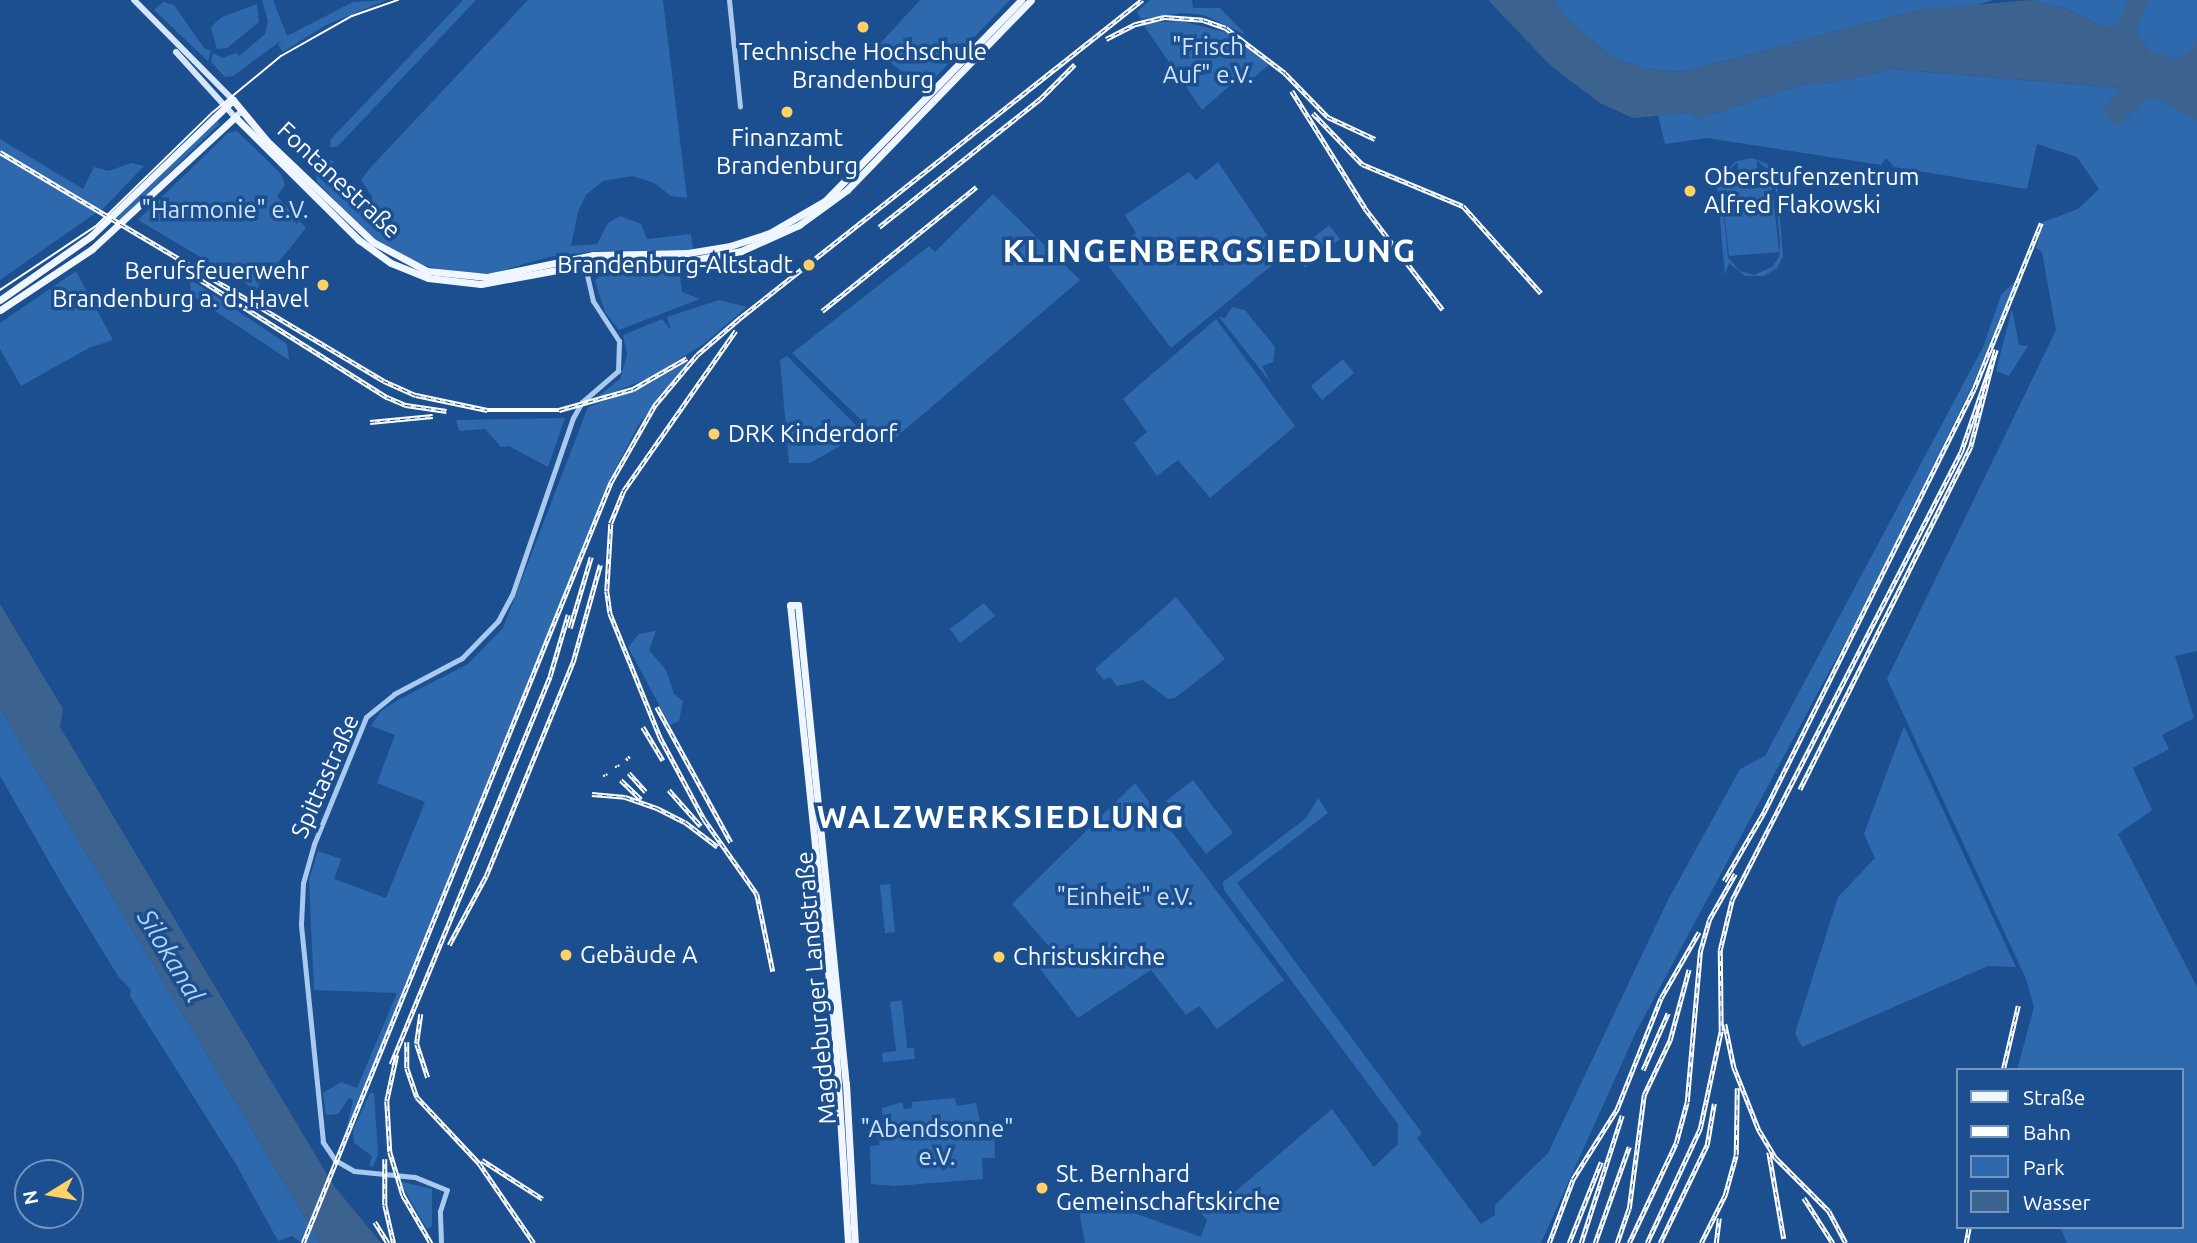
<!DOCTYPE html>
<html>
<head>
<meta charset="utf-8">
<style>
	body { margin:0 }
	#map { position:relative; width:2197px; height:1243px; overflow:hidden; background:#1b4f8f; font-family:Ubuntu,sans-serif }
	div>[style] { position:absolute }
	[style*='--x'] { left:calc(var(--x)*1px); top:calc(var(--y)*1px); width:calc(var(--w)*1px); rotate:calc(var(--a)*1deg) }
	.green>* { inset:0; background:#2e69ad }
	.water>* { inset:0; background:#3c6290 }
	.tertiary>* { height:5px; margin:-2.5px; padding:0 2.5px; transform-origin:2.5px; border-radius:2.5px; background:#a9c9ee }
	.secondary>* { height:6px; margin:-3px; padding:0 3px; transform-origin:3px; border-radius:3px; background:#d6e6fa }
	.primary>* { height:7px; margin:-3.5px; padding:0 3.5px; transform-origin:3.5px; border-radius:3.5px; background:#f0f6ff }
	.tram>* { height:2px; margin:-1px; padding:0 1px; transform-origin:1px; border-radius:1px; background:#fff }
	.rail>* { height:4.5px; margin-top:-2.25px; transform-origin:0; background:repeating-linear-gradient(90deg,#1b4f8f 0 5px,#fff 0 10px); box-sizing:border-box; border-block:2px solid #fff }
	.dots>* { width:19px; height:19px; translate:-50% -50%; box-sizing:border-box; border:4px solid #1b4f8f; border-radius:50% }
	span { translate:-50% -50%; white-space:nowrap; text-align:center; line-height:1.15; -webkit-text-stroke:7px #1b4f8f; paint-order:stroke }
	.park-label { font-size:24px; color:#cfe3fa }
	.poi-label { font-size:24px; color:#fff }
	.left { translate:0 -50%; text-align:left }
	.right { translate:-100% -50%; text-align:right }
	.street-label { font-size:24px; color:#fff }
	.water-label { font-size:26px; color:#b5d3f5; font-style:italic }
	.district-label { font-size:32px; color:#fff; font-weight:700; letter-spacing:2px }
	.legend { position:absolute; left:1956px; top:1068px; width:228px; height:161px; box-sizing:border-box; background:#1b4f8f; border:2px solid #7695bc; margin:0; padding:9px 12px; list-style:none; font-size:21px; color:#fff }
	.legend li { display:flex; align-items:center; gap:14px; height:35px }
	.legend b { width:35px; border:2px solid #7695bc }
	.north { position:absolute; left:14px; top:1159px; width:70px; height:70px; box-sizing:border-box; background:#1b4f8f; border:2px solid #7695bc; border-radius:50%; rotate:259deg; font-size:19px; font-weight:700; line-height:28px; text-align:center; color:#fff }
	.north::after { content:''; display:block; margin:auto; width:24px; height:32px; background:#ffd166; clip-path:polygon(50% 0,100% 100%,50% 72%,0 100%) }
</style>
</head>
<body>
<div id="map">
	<div class="green">
		<i style="clip-path:polygon(262px 0,273px 0,287px 36px,353px 2px,387px 0,326px 25px,283px 52px,278px 45px,282px 40px,233px 76px,225px 77px,211px 62px,213px 53px,223px 58px,236px 53px,239px 56px,265px 34px,268px 21px)"></i>
		<i style="clip-path:polygon(463px 0,476px 0,337px 147px,330px 147px,331px 139px)"></i>
		<i style="clip-path:polygon(528px 0,663px 0,687px 198px,671px 196px,654px 183px,633px 176px,603px 181px,586px 195px,578px 212px,571px 246px,597px 244px,608px 223px,620px 216px,641px 224px,647px 239px,691px 234px,693px 250px,598px 251px,549px 257px,493px 273px,455px 274px,407px 260px,369px 236px,317px 182px,316px 170px,327px 160px,334px 161px,325px 172px,358px 209px,373px 198px,361px 180px,370px 168px)"></i>
		<i style="clip-path:polygon(920px 0,1010px 0,923px 90px,875px 49px)"></i>
		<i style="clip-path:polygon(1150px 0,1192px 0,1193px 8px,1220px 8px,1246px 35px,1204px 15px,1182px 13px,1141px 19px,1137px 12px)"></i>
		<i style="clip-path:polygon(1553px 0,1993px 0,1966px 9px,1917px 10px,1682px 72px,1644px 69px,1612px 57px,1566px 18px)"></i>
		<i style="clip-path:polygon(2029px 0,2197px 0,2197px 651px,2175px 656px,2194px 718px,2162px 735px,2169px 749px,2133px 768px,2152px 810px,2118px 834px,2197px 987px,2197px 1243px,2067px 1243px,2060px 1227px,2181px 1227px,2181px 1070px,2017px 1070px,2034px 1007px,2026px 979px,1887px 679px,2056px 330px,2042px 252px,2036px 248px,2043px 222px,2078px 209px,2099px 189px,2077px 157px,2037px 144px,2027px 189px,1894px 167px,1886px 158px,1881px 165px,1707px 138px,1665px 144px,1658px 115px,1688px 113px,1697px 119px,1801px 85px,1837px 82px,1892px 69px,2121px 88px,2117px 127px,2149px 51px,2136px 33px,2105px 27px,2064px 8px)"></i>
		<i style="clip-path:polygon(163px 2px,174px 5px,204px 48px,211px 51px,208px 61px,154px 10px)"></i>
		<i style="clip-path:polygon(257px 4px,259px 22px,227px 48px,217px 49px,211px 27px,222px 17px)"></i>
		<i style="clip-path:polygon(1181px 21px,1229px 33px,1269px 65px,1241px 88px,1235px 81px,1202px 110px,1142px 23px)"></i>
		<i style="clip-path:polygon(216px 119px,220px 124px,118px 222px,114px 219px)"></i>
		<i style="clip-path:polygon(237px 131px,281px 174px,285px 185px,277px 196px,306px 228px,256px 290px,138px 220px,228px 133px)"></i>
		<i style="clip-path:polygon(0 139px,83px 189px,94px 167px,109px 171px,131px 163px,144px 166px,100px 212px,71px 195px,97px 212px,0 280px)"></i>
		<i style="clip-path:polygon(evenodd,1752px 158px,1767px 164px,1777px 180px,1783px 256px,1777px 268px,1764px 276px,1745px 276px,1729px 263px,1725px 275px,1716px 175px,1721px 178px,1736px 161px,1752px 158px,1757px 161px,1770px 171px,1775px 182px,1780px 245px,1779px 257px,1772px 267px,1754px 275px,1740px 271px,1728px 258px,1721px 185px,1729px 256px,1779px 252px,1771px 176px,1722px 180px,1737px 162px,1739px 173px,1757px 171px,1757px 161px)"></i>
		<i style="clip-path:polygon(1218px 162px,1282px 257px,1171px 348px,1104px 260px,1136px 233px,1125px 215px,1189px 172px,1196px 180px)"></i>
		<i style="clip-path:polygon(993px 194px,1080px 280px,887px 445px,792px 353px,929px 246px,935px 252px)"></i>
		<i style="clip-path:polygon(1329px 225px,1340px 239px,1305px 268px,1295px 253px)"></i>
		<i style="clip-path:polygon(630px 266px,679px 268px,682px 292px,700px 299px,619px 330px,605px 312px,595px 281px,604px 269px)"></i>
		<i style="clip-path:polygon(76px 271px,113px 340px,89px 348px,21px 386px,0 349px,0 323px)"></i>
		<i style="clip-path:polygon(190px 279px,287px 344px,289px 360px,191px 295px)"></i>
		<i style="clip-path:polygon(2016px 280px,1973px 384px,1858px 618px,1636px 1032px,1541px 1243px,1085px 1243px,1079px 1210px,1118px 1207px,1201px 1237px,1207px 1220px,1186px 1195px,1208px 1215px,1332px 1109px,1374px 1167px,1398px 1144px,1398px 1124px,1224px 890px,1223px 882px,1306px 818px,1318px 798px,1328px 813px,1237px 883px,1422px 1133px,1417px 1138px,1481px 1224px,1495px 1215px,1495px 1205px,1548px 1153px,1668px 900px,1740px 769px,1765px 756px,1983px 347px,2001px 295px)"></i>
		<i style="clip-path:polygon(719px 300px,747px 307px,705px 343px,651px 377px,592px 401px,620px 379px,627px 355px,623px 335px,662px 319px,671px 330px,667px 317px)"></i>
		<i style="clip-path:polygon(1232px 307px,1245px 310px,1275px 347px,1273px 362px,1262px 366px,1271px 383px,1219px 317px,1225px 318px)"></i>
		<i style="clip-path:polygon(2012px 309px,2019px 345px,2028px 346px,2009px 376px,1996px 371px)"></i>
		<i style="clip-path:polygon(1216px 319px,1295px 426px,1210px 498px,1178px 460px,1157px 476px,1134px 443px,1147px 432px,1123px 399px)"></i>
		<i style="clip-path:polygon(787px 356px,858px 427px,845px 443px,810px 463px,789px 463px,780px 360px)"></i>
		<i style="clip-path:polygon(1343px 359px,1354px 373px,1322px 400px,1311px 386px)"></i>
		<i style="clip-path:polygon(690px 360px,639px 424px,609px 481px,345px 1135px,353px 1100px,349px 1098px,338px 1114px,326px 1115px,323px 1093px,341px 1082px,357px 1088px,397px 993px,314px 990px,309px 880px,318px 851px,341px 859px,334px 879px,386px 898px,425px 802px,377px 783px,395px 735px,371px 726px,381px 711px,398px 700px,468px 664px,503px 628px,588px 407px,647px 385px)"></i>
		<i style="clip-path:polygon(565px 418px,548px 467px,509px 446px,501px 447px,485px 429px,459px 431px,456px 420px)"></i>
		<i style="clip-path:polygon(1176px 597px,1225px 659px,1175px 698px,1168px 699px,1143px 680px,1117px 686px,1110px 677px,1104px 680px,1095px 669px)"></i>
		<i style="clip-path:polygon(984px 603px,995px 616px,960px 643px,950px 629px)"></i>
		<i style="clip-path:polygon(656px 631px,649px 650px,666px 670px,674px 694px,683px 701px,679px 721px,670px 725px,628px 647px,639px 634px)"></i>
		<i style="clip-path:polygon(0 708px,52px 796px,320px 1243px,302px 1243px,292px 1236px,278px 1241px,237px 1166px,130px 996px,131px 990px,118px 976px,63px 886px,0 776px)"></i>
		<i style="clip-path:polygon(1904px 726px,2016px 967px,1988px 966px,1802px 1047px,1795px 1033px,1838px 897px,1875px 858px,1864px 834px)"></i>
		<i style="clip-path:polygon(1193px 780px,1233px 833px,1206px 854px,1166px 801px)"></i>
		<i style="clip-path:polygon(1135px 783px,1284px 980px,1217px 1029px,1199px 1006px,1186px 1015px,1151px 970px,1078px 1018px,1037px 965px,1053px 951px,1012px 904px)"></i>
		<i style="clip-path:polygon(890px 884px,895px 932px,885px 933px,880px 885px)"></i>
		<i style="clip-path:polygon(902px 1000px,907px 1048px,914px 1048px,915px 1059px,883px 1062px,882px 1053px,896px 1051px,890px 1002px)"></i>
		<i style="clip-path:polygon(370px 1093px,374px 1093px,378px 1154px,373px 1167px,369px 1166px,372px 1156px,354px 1143px,353px 1130px)"></i>
		<i style="clip-path:polygon(955px 1098px,957px 1106px,976px 1103px,980px 1122px,994px 1121px,995px 1158px,982px 1158px,983px 1179px,895px 1186px,871px 1184px,870px 1146px,880px 1145px,876px 1131px,883px 1129px,882px 1108px,902px 1102px,904px 1109px,912px 1108px,912px 1102px)"></i>
		<i style="clip-path:polygon(399px 1181px,432px 1189px,432px 1226px,427px 1229px)"></i>
	</div>
	<div class="water">
		<i style="clip-path:polygon(1488px 0,1553px 0,1566px 18px,1612px 57px,1644px 69px,1682px 72px,1917px 10px,2029px 0,2064px 8px,2105px 27px,2118px 24px,2128px 0,2148px 0,2136px 32px,2149px 51px,2177px 59px,2192px 49px,2197px 38px,2197px 122px,2160px 100px,2147px 98px,2117px 127px,2102px 111px,2121px 88px,1893px 69px,1837px 82px,1801px 85px,1697px 119px,1688px 113px,1633px 118px,1600px 103px,1551px 66px)"></i>
		<i style="clip-path:polygon(0 604px,63px 709px,60px 727px,334px 1186px,381px 1243px,320px 1243px,52px 796px,0 708px)"></i>
	</div>
	<div class="tertiary">
		<i style="--x:729;--y:0;--w:107;--a:84.1"></i>
		<i style="--x:441;--y:1243;--w:32;--a:-92"></i>
		<i style="--x:440;--y:1211;--w:22;--a:-72"></i>
		<i style="--x:447;--y:1190;--w:35;--a:-158"></i>
		<i style="--x:414;--y:1177;--w:60;--a:-174.3"></i>
		<i style="--x:354;--y:1171;--w:22;--a:-150"></i>
		<i style="--x:335;--y:1160;--w:22;--a:-124"></i>
		<i style="--x:323;--y:1142;--w:219;--a:-95.8"></i>
		<i style="--x:301;--y:924;--w:41;--a:-87.2"></i>
		<i style="--x:303;--y:883;--w:41;--a:-74.2"></i>
		<i style="--x:314;--y:844;--w:137;--a:-67.7"></i>
		<i style="--x:366;--y:717;--w:36;--a:-39"></i>
		<i style="--x:394;--y:694;--w:77;--a:-27.9"></i>
		<i style="--x:462;--y:658;--w:52;--a:-45.8"></i>
		<i style="--x:498;--y:621;--w:30;--a:-62"></i>
		<i style="--x:512;--y:595;--w:187;--a:-71"></i>
		<i style="--x:573;--y:418;--w:18;--a:-61"></i>
		<i style="--x:582;--y:402;--w:48;--a:-40.7"></i>
		<i style="--x:618;--y:371;--w:30;--a:-88"></i>
		<i style="--x:619;--y:341;--w:48;--a:-123"></i>
		<i style="--x:593;--y:301;--w:39;--a:-103"></i>
	</div>
	<div class="secondary">
		<i style="--x:134;--y:0;--w:141;--a:45.3"></i>
		<i style="--x:176;--y:52;--w:88;--a:47.8"></i>
		<i style="--x:235;--y:117;--w:8;--a:-40"></i>
	</div>
	<div class="primary">
		<i style="--x:0;--y:300;--w:111;--a:-35.1"></i>
		<i style="--x:91;--y:236;--w:197;--a:-43.8"></i>
		<i style="--x:233;--y:100;--w:53;--a:50.3"></i>
		<i style="--x:267;--y:141;--w:146;--a:43.6"></i>
		<i style="--x:373;--y:242;--w:61;--a:28.2"></i>
		<i style="--x:427;--y:271;--w:60;--a:5.7"></i>
		<i style="--x:487;--y:277;--w:108;--a:-11.7"></i>
		<i style="--x:593;--y:255;--w:95;--a:-1.2"></i>
		<i style="--x:688;--y:253;--w:43;--a:-9.5"></i>
		<i style="--x:730;--y:246;--w:40;--a:-18"></i>
		<i style="--x:768;--y:234;--w:66;--a:-30.1"></i>
		<i style="--x:825;--y:201;--w:281;--a:-45.7"></i>
		<i style="--x:0;--y:310;--w:110;--a:-33.5"></i>
		<i style="--x:92;--y:249;--w:195;--a:-42.7"></i>
		<i style="--x:235;--y:117;--w:175;--a:44.8"></i>
		<i style="--x:359;--y:240;--w:39;--a:36"></i>
		<i style="--x:391;--y:263;--w:40;--a:22"></i>
		<i style="--x:428;--y:278;--w:53;--a:6.5"></i>
		<i style="--x:481;--y:284;--w:116;--a:-10.4"></i>
		<i style="--x:595;--y:263;--w:93;--a:-1.2"></i>
		<i style="--x:688;--y:261;--w:54;--a:-10.7"></i>
		<i style="--x:741;--y:251;--w:64;--a:-24.1"></i>
		<i style="--x:799;--y:225;--w:59;--a:-36.1"></i>
		<i style="--x:847;--y:190;--w:264;--a:-45.9"></i>
		<i style="--x:848;--y:1243;--w:204;--a:-93.6"></i>
		<i style="--x:835;--y:1039;--w:436;--a:-95.9"></i>
		<i style="--x:790;--y:605;--w:8;--a:0"></i>
		<i style="--x:798;--y:605;--w:481;--a:84.3"></i>
		<i style="--x:846;--y:1084;--w:159;--a:86.8"></i>
	</div>
	<div class="tram">
		<i style="--x:0;--y:290;--w:115;--a:-33.7"></i>
		<i style="--x:96;--y:226;--w:163;--a:-44.3"></i>
		<i style="--x:213;--y:112;--w:88;--a:-39.5"></i>
		<i style="--x:281;--y:56;--w:81;--a:-29.4"></i>
		<i style="--x:352;--y:16;--w:49;--a:-19.2"></i>
	</div>
	<div class="rail">
		<i style="--x:1106;--y:39;--w:34;--a:-27"></i>
		<i style="--x:1136;--y:24;--w:29;--a:-14"></i>
		<i style="--x:1164;--y:17;--w:39;--a:4"></i>
		<i style="--x:1203;--y:20;--w:24;--a:19"></i>
		<i style="--x:1226;--y:28;--w:74;--a:37.3"></i>
		<i style="--x:1285;--y:73;--w:62;--a:45.7"></i>
		<i style="--x:1328;--y:117;--w:52;--a:25.1"></i>
		<i style="--x:1292;--y:91;--w:138;--a:58"></i>
		<i style="--x:1365;--y:208;--w:128;--a:52.6"></i>
		<i style="--x:1313;--y:113;--w:71;--a:46.1"></i>
		<i style="--x:1362;--y:164;--w:109;--a:22.6"></i>
		<i style="--x:1463;--y:206;--w:117;--a:48.1"></i>
		<i style="--x:0;--y:152;--w:447;--a:30.8"></i>
		<i style="--x:384;--y:381;--w:35;--a:24"></i>
		<i style="--x:416;--y:395;--w:73;--a:11.9"></i>
		<i style="--x:487;--y:410;--w:72;--a:0"></i>
		<i style="--x:559;--y:410;--w:77;--a:-15.8"></i>
		<i style="--x:633;--y:389;--w:62;--a:-29.9"></i>
		<i style="--x:879;--y:227;--w:206;--a:-38.5"></i>
		<i style="--x:1040;--y:99;--w:49;--a:-45"></i>
		<i style="--x:185;--y:270;--w:239;--a:32.2"></i>
		<i style="--x:387;--y:397;--w:21;--a:23"></i>
		<i style="--x:406;--y:405;--w:41;--a:8.3"></i>
		<i style="--x:822;--y:311;--w:198;--a:-38.8"></i>
		<i style="--x:736;--y:331;--w:195;--a:125"></i>
		<i style="--x:624;--y:491;--w:35;--a:112"></i>
		<i style="--x:611;--y:524;--w:67;--a:93.4"></i>
		<i style="--x:607;--y:591;--w:22;--a:82"></i>
		<i style="--x:610;--y:613;--w:134;--a:68"></i>
		<i style="--x:660;--y:737;--w:93;--a:61.8"></i>
		<i style="--x:704;--y:819;--w:92;--a:54.8"></i>
		<i style="--x:757;--y:894;--w:79;--a:78.3"></i>
		<i style="--x:370;--y:422;--w:63;--a:-5.4"></i>
		<i style="--x:570;--y:628;--w:74;--a:-73.5"></i>
		<i style="--x:657;--y:707;--w:154;--a:61.3"></i>
		<i style="--x:643;--y:727;--w:39;--a:59"></i>
		<i style="--x:627;--y:757;--w:3;--a:45"></i>
		<i style="--x:617;--y:765;--w:2;--a:63"></i>
		<i style="--x:629;--y:773;--w:25;--a:48"></i>
		<i style="--x:605;--y:774;--w:2;--a:63"></i>
		<i style="--x:621;--y:780;--w:28;--a:44"></i>
		<i style="--x:669;--y:790;--w:48;--a:48.4"></i>
		<i style="--x:592;--y:794;--w:33;--a:5"></i>
		<i style="--x:625;--y:797;--w:34;--a:19"></i>
		<i style="--x:657;--y:808;--w:31;--a:27"></i>
		<i style="--x:685;--y:822;--w:41;--a:37.1"></i>
		<i style="--x:1724;--y:881;--w:80;--a:-59.9"></i>
		<i style="--x:1764;--y:812;--w:472;--a:-63.6"></i>
		<i style="--x:1974;--y:389;--w:179;--a:-68"></i>
		<i style="--x:449;--y:945;--w:78;--a:-61.8"></i>
		<i style="--x:486;--y:876;--w:231;--a:-67.9"></i>
		<i style="--x:573;--y:662;--w:101;--a:-74.4"></i>
		<i style="--x:421;--y:1014;--w:30;--a:98"></i>
		<i style="--x:417;--y:1044;--w:35;--a:72"></i>
		<i style="--x:1725;--y:1024;--w:44;--a:78.2"></i>
		<i style="--x:1734;--y:1067;--w:68;--a:68.4"></i>
		<i style="--x:1759;--y:1130;--w:33;--a:59"></i>
		<i style="--x:1776;--y:1158;--w:75;--a:45"></i>
		<i style="--x:1829;--y:1211;--w:36;--a:62"></i>
		<i style="--x:407;--y:1042;--w:26;--a:90"></i>
		<i style="--x:407;--y:1068;--w:31;--a:71"></i>
		<i style="--x:417;--y:1097;--w:91;--a:46.8"></i>
		<i style="--x:479;--y:1163;--w:97;--a:55.5"></i>
		<i style="--x:397;--y:1055;--w:47;--a:102.3"></i>
		<i style="--x:387;--y:1101;--w:51;--a:86.6"></i>
		<i style="--x:390;--y:1152;--w:45;--a:73.2"></i>
		<i style="--x:403;--y:1195;--w:56;--a:59.7"></i>
		<i style="--x:391;--y:1064;--w:419;--a:-67.7"></i>
		<i style="--x:550;--y:676;--w:64;--a:-73.6"></i>
		<i style="--x:1643;--y:1070;--w:62;--a:-66.3"></i>
		<i style="--x:2003;--y:1070;--w:66;--a:-76.8"></i>
		<i style="--x:1769;--y:1152;--w:88;--a:80.2"></i>
		<i style="--x:385;--y:1159;--w:46;--a:90"></i>
		<i style="--x:385;--y:1205;--w:39;--a:77"></i>
		<i style="--x:482;--y:1160;--w:72;--a:32.6"></i>
		<i style="--x:1804;--y:1198;--w:54;--a:57.2"></i>
		<i style="--x:375;--y:1222;--w:25;--a:58"></i>
		<i style="--x:303;--y:1243;--w:821;--a:-67.97"></i>
		<i style="--x:611;--y:482;--w:89;--a:-60.3"></i>
		<i style="--x:655;--y:405;--w:65;--a:-50"></i>
		<i style="--x:697;--y:355;--w:57;--a:-40.7"></i>
		<i style="--x:740;--y:318;--w:513;--a:-38.35"></i>
		<i style="--x:1549;--y:1243;--w:68;--a:-69.4"></i>
		<i style="--x:1573;--y:1179;--w:83;--a:-57.8"></i>
		<i style="--x:1617;--y:1109;--w:119;--a:-68.4"></i>
		<i style="--x:1661;--y:998;--w:76;--a:-60.1"></i>
		<i style="--x:1569;--y:1243;--w:87;--a:-68.4"></i>
		<i style="--x:1581;--y:1243;--w:134;--a:-72.2"></i>
		<i style="--x:1595;--y:1243;--w:102;--a:-70.5"></i>
		<i style="--x:1617;--y:1243;--w:36;--a:-71"></i>
		<i style="--x:1629;--y:1209;--w:115;--a:-82.5"></i>
		<i style="--x:1644;--y:1095;--w:61;--a:-64.7"></i>
		<i style="--x:1670;--y:1040;--w:73;--a:-75"></i>
		<i style="--x:1629;--y:1243;--w:110;--a:-64.8"></i>
		<i style="--x:1676;--y:1143;--w:42;--a:-75"></i>
		<i style="--x:1687;--y:1102;--w:151;--a:-85"></i>
		<i style="--x:1700;--y:952;--w:33;--a:-74"></i>
		<i style="--x:1709;--y:920;--w:53;--a:-60.5"></i>
		<i style="--x:1647;--y:1243;--w:126;--a:-65.1"></i>
		<i style="--x:1700;--y:1129;--w:100;--a:-77.9"></i>
		<i style="--x:1721;--y:1031;--w:81;--a:-90.7"></i>
		<i style="--x:1720;--y:950;--w:51;--a:-76.5"></i>
		<i style="--x:1732;--y:900;--w:503;--a:-62.93"></i>
		<i style="--x:1961;--y:452;--w:108;--a:-71.1"></i>
		<i style="--x:1996;--y:350;--w:100;--a:104.5"></i>
		<i style="--x:1971;--y:447;--w:383;--a:116.5"></i>
		<i style="--x:1660;--y:1243;--w:109;--a:-64.4"></i>
		<i style="--x:1707;--y:1145;--w:42;--a:-80.3"></i>
		<i style="--x:1701;--y:1243;--w:54;--a:-63.4"></i>
		<i style="--x:1725;--y:1195;--w:41;--a:-74.6"></i>
		<i style="--x:1736;--y:1155;--w:67;--a:-89.1"></i>
		<i style="--x:1716;--y:1243;--w:25;--a:-83"></i>
		<i style="--x:1966;--y:1243;--w:16;--a:-79"></i>
	</div>
	<div class="dots">
		<i style="left:863px;top:27px;background:#ffd166"></i>
		<i style="left:787px;top:112px;background:#ffd166"></i>
		<i style="left:1690px;top:191px;background:#ffd166"></i>
		<i style="left:809px;top:265px;background:#ffd166"></i>
		<i style="left:323px;top:285px;background:#ffd166"></i>
		<i style="left:714px;top:434px;background:#ffd166"></i>
		<i style="left:566px;top:955px;background:#ffd166"></i>
		<i style="left:999px;top:957px;background:#ffd166"></i>
		<i style="left:1042px;top:1188px;background:#ffd166"></i>
	</div>
	<div class="park-label">
		<span style="left:1208px;top:61px">"Frisch<br>Auf" e.V.</span>
		<span style="left:225px;top:210px">"Harmonie" e.V.</span>
		<span style="left:1125px;top:897px">"Einheit" e.V.</span>
		<span style="left:937px;top:1143px">"Abendsonne"<br>e.V.</span>
	</div>
	<div class="poi-label">
		<span style="left:863px;top:66px">Technische Hochschule<br>Brandenburg</span>
		<span style="left:787px;top:152px">Finanzamt<br>Brandenburg</span>
		<span class="left" style="left:1704px;top:191px">Oberstufenzentrum<br>Alfred Flakowski</span>
		<span class="right" style="left:793px;top:265px">Brandenburg-Altstadt</span>
		<span class="right" style="left:309px;top:285px">Berufsfeuerwehr<br>Brandenburg a. d. Havel</span>
		<span class="left" style="left:728px;top:434px">DRK Kinderdorf</span>
		<span class="left" style="left:580px;top:955px">Gebäude A</span>
		<span class="left" style="left:1013px;top:957px">Christuskirche</span>
		<span class="left" style="left:1056px;top:1188px">St. Bernhard<br>Gemeinschaftskirche</span>
	</div>
	<div class="street-label">
		<span style="left:339px;top:180px;rotate:43deg">Fontanestraße</span>
		<span style="left:325px;top:776px;rotate:-66deg">Spittastraße</span>
		<span style="left:816px;top:988px;rotate:-95deg">Magdeburger Landstraße</span>
	</div>
	<div class="water-label">
		<span style="left:171px;top:956px;rotate:59deg">Silokanal</span>
	</div>
	<div class="district-label">
		<span style="left:1210px;top:250px">KLINGENBERGSIEDLUNG</span>
		<span style="left:1001px;top:816px">WALZWERKSIEDLUNG</span>
	</div>
	<ul class="legend">
	<li><b style="height:9px;background:#f0f6ff"></b>Straße</li>
	<li><b style="height:9px;background:#fff"></b>Bahn</li>
	<li><b style="height:19px;background:#2e69ad"></b>Park</li>
	<li><b style="height:19px;background:#3c6290"></b>Wasser</li>
	</ul>
	<div class="north">N</div>
</div>
</body>
</html>
